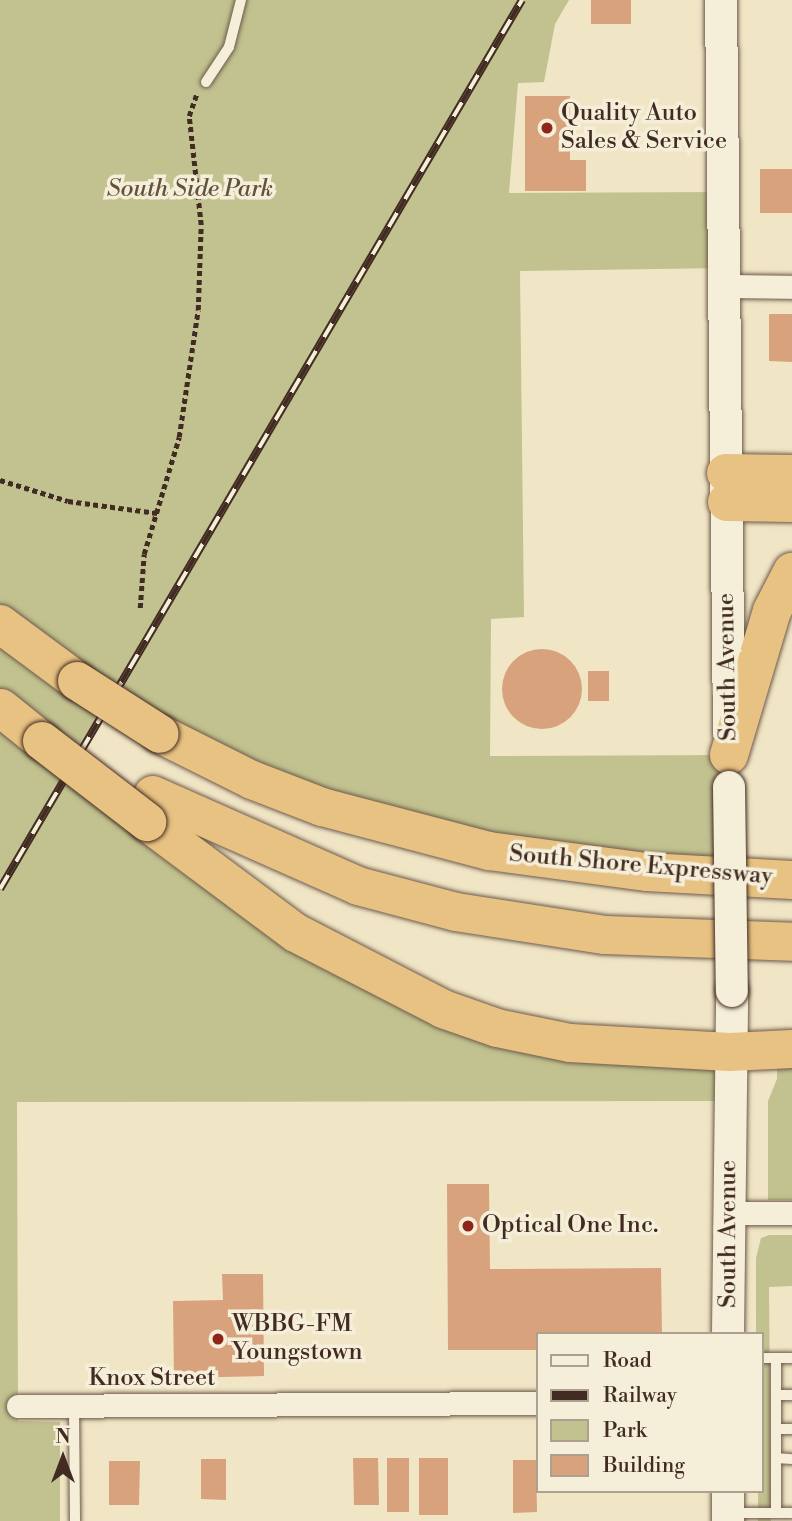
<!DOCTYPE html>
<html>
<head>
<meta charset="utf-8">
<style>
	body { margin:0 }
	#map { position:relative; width:792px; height:1521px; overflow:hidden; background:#f0e5c5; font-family:"Libre Bodoni",serif }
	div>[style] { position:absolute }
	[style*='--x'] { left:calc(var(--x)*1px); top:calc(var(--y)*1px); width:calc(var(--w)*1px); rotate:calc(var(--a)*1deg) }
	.green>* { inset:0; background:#c1c28f }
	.building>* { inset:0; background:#d8a27c }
	.round { border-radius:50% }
	.path>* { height:4.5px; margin-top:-2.25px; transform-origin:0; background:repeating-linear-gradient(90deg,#422b22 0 5px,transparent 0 8.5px) }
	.roads { filter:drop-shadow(0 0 2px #6e5a4b) drop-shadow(0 0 2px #6e5a4b) }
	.lane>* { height:10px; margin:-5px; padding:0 5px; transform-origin:5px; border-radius:5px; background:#f5eed9 }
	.street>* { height:23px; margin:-11.5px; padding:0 11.5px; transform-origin:11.5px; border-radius:11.5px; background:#f5eed9 }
	.secondary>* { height:32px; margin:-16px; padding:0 16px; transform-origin:16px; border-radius:16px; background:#f5eed9 }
	.highway>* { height:38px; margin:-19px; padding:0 19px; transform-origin:19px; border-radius:19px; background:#e8c282 }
	.rail>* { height:8px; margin-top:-4px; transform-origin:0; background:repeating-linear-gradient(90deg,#f5eed9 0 16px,#422b22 0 32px); box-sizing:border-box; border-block:2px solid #422b22 }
	.bridges { filter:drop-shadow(0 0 2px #422b22) drop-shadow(0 0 2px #422b22) }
	.secondary-bridge>* { height:32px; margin:-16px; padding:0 16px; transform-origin:16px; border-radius:16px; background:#f5eed9 }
	.highway-bridge>* { height:38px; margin:-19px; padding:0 19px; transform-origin:19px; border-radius:19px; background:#e8c282 }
	.dots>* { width:19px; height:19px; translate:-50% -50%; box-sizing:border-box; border:4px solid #f5eed9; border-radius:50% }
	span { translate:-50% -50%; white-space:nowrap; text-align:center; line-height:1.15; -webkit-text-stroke:7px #f5eed9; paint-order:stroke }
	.poi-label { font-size:24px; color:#422b22 }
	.left { translate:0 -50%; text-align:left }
	.park-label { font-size:24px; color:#62513d; font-style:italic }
	.street-label { font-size:24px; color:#422b22 }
	.legend { position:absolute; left:536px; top:1332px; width:228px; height:161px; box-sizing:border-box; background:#f5eed9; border:2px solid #ada090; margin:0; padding:9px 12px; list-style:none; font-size:21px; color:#422b22 }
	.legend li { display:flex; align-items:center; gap:14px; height:35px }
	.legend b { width:35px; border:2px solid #ada090 }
	.north { position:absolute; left:28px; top:1423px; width:70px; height:70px; -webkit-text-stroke:5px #f5eed9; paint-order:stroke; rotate:0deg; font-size:19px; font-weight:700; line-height:28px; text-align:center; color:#422b22 }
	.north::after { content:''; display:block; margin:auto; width:24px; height:32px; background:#422b22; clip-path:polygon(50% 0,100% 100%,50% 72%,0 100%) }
</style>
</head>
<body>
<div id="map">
	<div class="green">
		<i style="clip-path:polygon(0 0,569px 0,555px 24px,544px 82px,518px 83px,509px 193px,723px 192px,724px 268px,520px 271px,524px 617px,491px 619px,490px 756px,729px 755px,730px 868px,397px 830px,110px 702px,72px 766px,443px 1009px,730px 1052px,730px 1101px,17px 1102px,18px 1421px,60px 1422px,60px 1521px,0 1521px)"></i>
		<i style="clip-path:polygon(792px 1049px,792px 1200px,768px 1200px,768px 1101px,777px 1079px,777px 1050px)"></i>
		<i style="clip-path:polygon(769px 1235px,792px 1235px,792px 1286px,769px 1287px,771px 1521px,758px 1521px,758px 1491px,762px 1491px,762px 1334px,756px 1334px,756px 1258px,761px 1238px)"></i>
	</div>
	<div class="building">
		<i style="clip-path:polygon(591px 0,631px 0,631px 24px,591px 24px)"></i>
		<i style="clip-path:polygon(525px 96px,570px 96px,570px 160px,586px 160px,586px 191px,525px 191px)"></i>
		<i style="clip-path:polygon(760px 169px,792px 169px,792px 213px,760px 213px)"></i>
		<i style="clip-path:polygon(769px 314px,792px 314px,792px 362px,769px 361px)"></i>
		<i class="round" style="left:502px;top:649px;width:80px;height:80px"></i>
		<i style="clip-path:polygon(588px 671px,609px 671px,609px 701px,588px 701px)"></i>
		<i style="clip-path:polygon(447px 1184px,489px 1184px,490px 1269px,661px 1268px,662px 1334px,538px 1334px,538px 1350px,448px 1350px)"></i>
		<i style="clip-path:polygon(222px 1274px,263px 1274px,264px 1376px,174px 1378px,173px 1301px,223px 1300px)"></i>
		<i style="clip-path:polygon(353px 1458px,378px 1458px,379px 1505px,354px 1505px)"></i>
		<i style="clip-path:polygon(387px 1458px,409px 1458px,409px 1512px,387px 1512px)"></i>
		<i style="clip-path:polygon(419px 1458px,448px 1458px,448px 1515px,419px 1515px)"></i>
		<i style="clip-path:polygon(201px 1459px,226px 1459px,226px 1500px,201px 1499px)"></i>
		<i style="clip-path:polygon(513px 1460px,536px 1460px,537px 1512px,513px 1513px)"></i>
		<i style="clip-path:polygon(109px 1461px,140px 1461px,139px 1505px,109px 1505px)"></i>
	</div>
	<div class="path">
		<i style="--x:0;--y:480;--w:71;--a:17.2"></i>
		<i style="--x:68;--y:501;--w:90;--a:7.7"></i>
		<i style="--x:140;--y:608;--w:54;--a:-85.8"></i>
		<i style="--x:144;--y:554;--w:122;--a:-73.3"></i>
		<i style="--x:179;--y:437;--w:128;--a:-81.5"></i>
		<i style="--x:198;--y:310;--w:85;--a:-88"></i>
		<i style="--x:201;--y:225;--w:110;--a:-96.3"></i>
		<i style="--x:189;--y:116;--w:24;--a:-71"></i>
	</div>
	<div class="roads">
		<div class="lane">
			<i style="--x:206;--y:82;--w:42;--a:-56.7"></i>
			<i style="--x:229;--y:47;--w:49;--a:-75.7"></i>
			<i style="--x:762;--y:1358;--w:30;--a:0"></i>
			<i style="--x:776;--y:1358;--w:155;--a:90"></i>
			<i style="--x:776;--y:1395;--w:16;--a:0"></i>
			<i style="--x:74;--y:1406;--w:115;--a:89.5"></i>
			<i style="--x:776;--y:1429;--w:16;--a:0"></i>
			<i style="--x:776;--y:1458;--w:16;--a:4"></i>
			<i style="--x:732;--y:1513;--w:60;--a:0"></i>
		</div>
		<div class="street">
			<i style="--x:724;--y:286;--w:68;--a:0.8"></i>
			<i style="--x:729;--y:1213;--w:63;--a:0"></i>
			<i style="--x:18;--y:1406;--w:520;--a:-0.33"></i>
		</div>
		<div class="secondary">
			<i style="--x:721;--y:0;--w:733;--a:89.37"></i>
			<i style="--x:728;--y:1334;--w:343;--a:-89.3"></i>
			<i style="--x:728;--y:1491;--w:30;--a:90"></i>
		</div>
		<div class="highway">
			<i style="--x:726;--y:473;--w:66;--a:0.9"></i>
			<i style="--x:727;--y:502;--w:65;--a:0.9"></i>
			<i style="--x:0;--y:624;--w:96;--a:36.5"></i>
			<i style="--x:1;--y:708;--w:53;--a:38.8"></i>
			<i style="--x:160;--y:734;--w:103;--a:26.6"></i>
			<i style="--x:252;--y:780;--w:75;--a:21.1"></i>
			<i style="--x:322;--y:807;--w:173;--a:14.8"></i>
			<i style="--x:489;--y:851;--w:159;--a:7.6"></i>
			<i style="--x:647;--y:872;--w:145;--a:3.2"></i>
			<i style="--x:729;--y:755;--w:150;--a:-73.4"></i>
			<i style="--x:772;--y:611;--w:44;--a:-62.9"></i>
			<i style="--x:153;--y:795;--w:224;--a:23.9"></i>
			<i style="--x:358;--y:886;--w:101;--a:14.9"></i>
			<i style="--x:456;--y:912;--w:151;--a:8.8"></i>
			<i style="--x:605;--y:935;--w:187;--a:2.1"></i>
			<i style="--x:147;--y:822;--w:186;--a:36.7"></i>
			<i style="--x:296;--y:933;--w:165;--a:27.3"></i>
			<i style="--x:443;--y:1009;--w:57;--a:19.4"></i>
			<i style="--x:497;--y:1028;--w:75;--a:11.6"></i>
			<i style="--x:570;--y:1043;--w:160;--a:3.2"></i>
			<i style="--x:730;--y:1052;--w:62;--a:-2.8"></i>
		</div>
	</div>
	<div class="rail">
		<i style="--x:0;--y:889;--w:1031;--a:-59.58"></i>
	</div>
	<div class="bridges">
		<div class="secondary-bridge">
			<i style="--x:729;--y:787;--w:204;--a:89.2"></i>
		</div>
		<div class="highway-bridge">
			<i style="--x:77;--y:681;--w:98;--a:32.6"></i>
			<i style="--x:42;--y:741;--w:133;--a:37.6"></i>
		</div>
	</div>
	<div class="dots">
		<i style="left:547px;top:128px;background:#8f2418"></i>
		<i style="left:468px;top:1226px;background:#8f2418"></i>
		<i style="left:218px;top:1339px;background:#8f2418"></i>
	</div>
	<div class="poi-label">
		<span class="left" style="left:561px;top:128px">Quality Auto<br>Sales &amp; Service</span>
		<span class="left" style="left:482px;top:1226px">Optical One Inc.</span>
		<span class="left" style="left:232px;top:1339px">WBBG-FM<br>Youngstown</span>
	</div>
	<div class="park-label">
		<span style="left:190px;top:190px">South Side Park</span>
	</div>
	<div class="street-label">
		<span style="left:728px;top:667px;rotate:-91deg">South Avenue</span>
		<span style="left:641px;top:866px;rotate:5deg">South Shore Expressway</span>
		<span style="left:729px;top:1234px;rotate:-90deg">South Avenue</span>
		<span style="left:152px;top:1379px">Knox Street</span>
	</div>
	<ul class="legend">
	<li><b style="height:9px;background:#f5eed9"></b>Road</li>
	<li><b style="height:9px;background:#422b22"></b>Railway</li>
	<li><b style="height:19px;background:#c1c28f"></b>Park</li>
	<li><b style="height:19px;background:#d8a27c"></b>Building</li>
	</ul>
	<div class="north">N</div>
</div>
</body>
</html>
